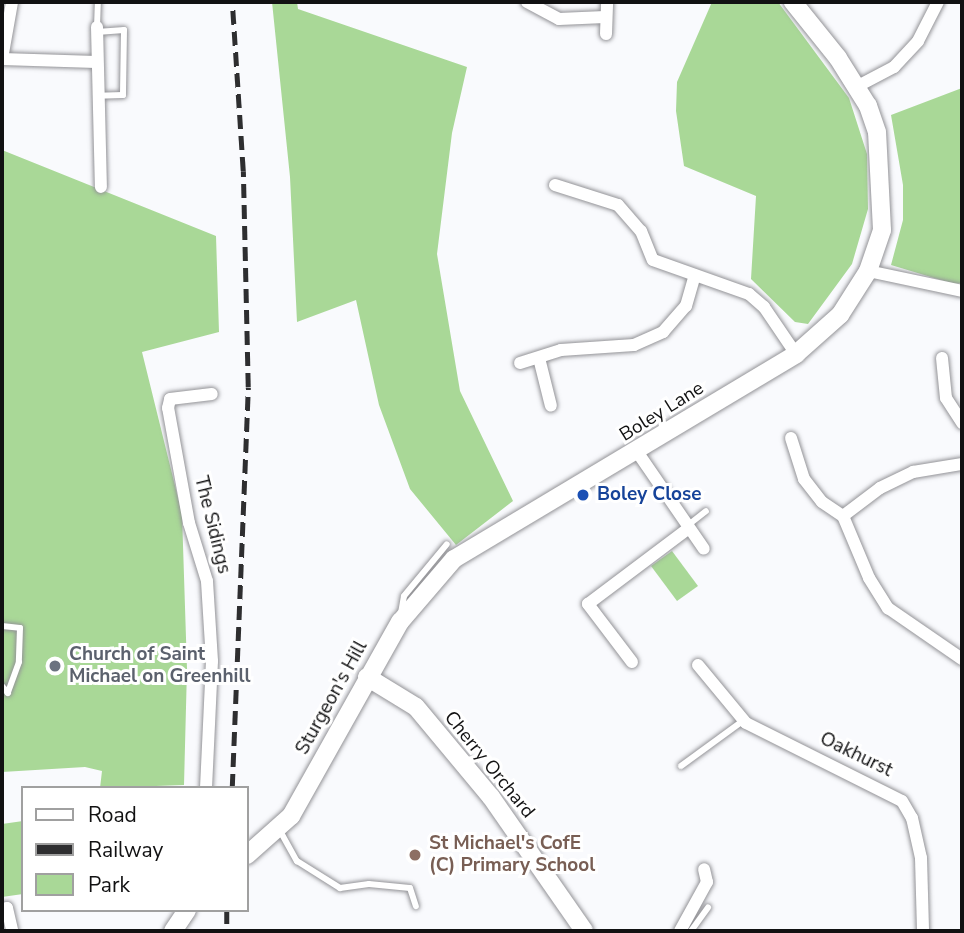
<!DOCTYPE html>
<html>
<head>
<meta charset="utf-8">
<style>
	body { margin:0 }
	#map { position:relative; width:964px; height:933px; overflow:hidden; background:#f9fafd; font-family:"Nunito Sans",sans-serif }
	div>[style] { position:absolute }
	[style*='--x'] { left:calc(var(--x)*1px); top:calc(var(--y)*1px); width:calc(var(--w)*1px); rotate:calc(var(--a)*1deg) }
	.green>* { inset:0; background:#a9d897 }
	.roads { filter:drop-shadow(0 0 2px #939397) drop-shadow(0 0 2px #939397) }
	.lane>* { height:6px; margin:-3px; padding:0 3px; transform-origin:3px; border-radius:3px; background:#fff }
	.street>* { height:12px; margin:-6px; padding:0 6px; transform-origin:6px; border-radius:6px; background:#fff }
	.secondary>* { height:18px; margin:-9px; padding:0 9px; transform-origin:9px; border-radius:9px; background:#fff }
	.rail>* { height:4.5px; margin-top:-2.25px; transform-origin:0; background:repeating-linear-gradient(90deg,#2e2e30 0 14px,transparent 0 21px) }
	.dots>* { width:19px; height:19px; translate:-50% -50%; box-sizing:border-box; border:4px solid #fff; border-radius:50% }
	span { translate:-50% -50%; white-space:nowrap; text-align:center; line-height:1.15; -webkit-text-stroke:6px #fff; paint-order:stroke }
	.street-label { font-size:19px; color:#111112 }
	.transit-label { font-size:19px; color:#164399; font-weight:700 }
	.left { translate:0 -50%; text-align:left }
	.worship-label { font-size:19px; color:#5b616d; font-weight:700 }
	.education-label { font-size:19px; color:#785e54; font-weight:700 }
	.frame { position:absolute; inset:0; border:4px solid #111112; pointer-events:none }
	.legend { position:absolute; left:21px; top:786px; width:228px; height:126px; box-sizing:border-box; background:#fff; border:2px solid #a0a0a0; margin:0; padding:9px 12px; list-style:none; font-size:21px; color:#111112 }
	.legend li { display:flex; align-items:center; gap:14px; height:35px }
	.legend b { width:35px; border:2px solid #a0a0a0 }
</style>
</head>
<body>
<div id="map">
	<div class="green">
		<i style="clip-path:polygon(272px 2px,297px 2px,298px 9px,467px 67px,452px 133px,437px 254px,460px 391px,513px 501px,456px 545px,410px 489px,379px 405px,356px 300px,297px 322px,290px 177px)"></i>
		<i style="clip-path:polygon(712px 2px,778px 2px,849px 98px,867px 154px,868px 209px,852px 264px,808px 324px,795px 322px,751px 279px,756px 196px,684px 166px,676px 111px,677px 82px)"></i>
		<i style="clip-path:polygon(962px 88px,962px 283px,954px 284px,891px 265px,903px 220px,903px 185px,891px 115px)"></i>
		<i style="clip-path:polygon(2px 150px,216px 236px,219px 332px,142px 352px,182px 514px,187px 669px,184px 785px,100px 788px,102px 771px,85px 767px,2px 772px)"></i>
		<i style="clip-path:polygon(672px 551px,698px 586px,677px 601px,651px 566px)"></i>
		<i style="clip-path:polygon(23px 821px,23px 894px,2px 897px,2px 824px)"></i>
	</div>
	<div class="roads">
		<div class="lane">
			<i style="--x:97;--y:27;--w:25;--a:-88"></i>
			<i style="--x:97;--y:32;--w:27;--a:-4"></i>
			<i style="--x:124;--y:30;--w:65;--a:90.9"></i>
			<i style="--x:123;--y:95;--w:25;--a:178"></i>
			<i style="--x:687;--y:526;--w:24;--a:-38"></i>
			<i style="--x:401;--y:613;--w:17;--a:-80"></i>
			<i style="--x:404;--y:596;--w:67;--a:-50.4"></i>
			<i style="--x:2;--y:626;--w:18;--a:6"></i>
			<i style="--x:20;--y:628;--w:34;--a:92"></i>
			<i style="--x:19;--y:662;--w:33;--a:110"></i>
			<i style="--x:8;--y:693;--w:9;--a:-131"></i>
			<i style="--x:681;--y:766;--w:78;--a:-36.1"></i>
			<i style="--x:279;--y:829;--w:37;--a:61"></i>
			<i style="--x:297;--y:861;--w:51;--a:32.1"></i>
			<i style="--x:340;--y:888;--w:29;--a:-8"></i>
			<i style="--x:369;--y:884;--w:41;--a:5.6"></i>
			<i style="--x:410;--y:888;--w:19;--a:72"></i>
			<i style="--x:691;--y:931;--w:29;--a:-54"></i>
		</div>
		<div class="street">
			<i style="--x:527;--y:2;--w:36;--a:28"></i>
			<i style="--x:559;--y:19;--w:46;--a:-2.5"></i>
			<i style="--x:97;--y:27;--w:160;--a:88.6"></i>
			<i style="--x:606;--y:34;--w:32;--a:-88"></i>
			<i style="--x:2;--y:59;--w:94;--a:1.8"></i>
			<i style="--x:2;--y:59;--w:58;--a:-80"></i>
			<i style="--x:856;--y:87;--w:43;--a:-27.8"></i>
			<i style="--x:894;--y:67;--w:35;--a:-47"></i>
			<i style="--x:918;--y:41;--w:44;--a:-62.9"></i>
			<i style="--x:555;--y:185;--w:66;--a:17.6"></i>
			<i style="--x:618;--y:205;--w:35;--a:49"></i>
			<i style="--x:641;--y:231;--w:31;--a:68"></i>
			<i style="--x:653;--y:260;--w:102;--a:19.5"></i>
			<i style="--x:749;--y:294;--w:20;--a:41"></i>
			<i style="--x:764;--y:307;--w:57;--a:55.8"></i>
			<i style="--x:868;--y:271;--w:96;--a:12"></i>
			<i style="--x:539;--y:358;--w:49;--a:76"></i>
			<i style="--x:942;--y:358;--w:40;--a:84.3"></i>
			<i style="--x:946;--y:398;--w:30;--a:57"></i>
			<i style="--x:520;--y:363;--w:43;--a:-17.6"></i>
			<i style="--x:561;--y:350;--w:73;--a:-3.9"></i>
			<i style="--x:634;--y:345;--w:32;--a:-24"></i>
			<i style="--x:663;--y:332;--w:35;--a:-49"></i>
			<i style="--x:686;--y:306;--w:32;--a:-74"></i>
			<i style="--x:791;--y:438;--w:43;--a:72.4"></i>
			<i style="--x:804;--y:479;--w:29;--a:52"></i>
			<i style="--x:822;--y:502;--w:25;--a:34"></i>
			<i style="--x:843;--y:516;--w:67;--a:67.2"></i>
			<i style="--x:869;--y:578;--w:36;--a:58"></i>
			<i style="--x:888;--y:608;--w:90;--a:34.6"></i>
			<i style="--x:638;--y:453;--w:116;--a:55.5"></i>
			<i style="--x:843;--y:516;--w:46;--a:-37.1"></i>
			<i style="--x:880;--y:488;--w:37;--a:-26"></i>
			<i style="--x:913;--y:472;--w:50;--a:-9.3"></i>
			<i style="--x:632;--y:662;--w:73;--a:-127.2"></i>
			<i style="--x:588;--y:604;--w:126;--a:-37"></i>
			<i style="--x:698;--y:665;--w:75;--a:50.4"></i>
			<i style="--x:746;--y:723;--w:174;--a:26.6"></i>
			<i style="--x:902;--y:801;--w:20;--a:60"></i>
			<i style="--x:912;--y:818;--w:41;--a:77.3"></i>
			<i style="--x:921;--y:858;--w:73;--a:88.4"></i>
			<i style="--x:206;--y:788;--w:127;--a:-87.3"></i>
			<i style="--x:212;--y:661;--w:80;--a:-93.6"></i>
			<i style="--x:207;--y:581;--w:61;--a:-107.2"></i>
			<i style="--x:189;--y:523;--w:117;--a:-100.3"></i>
			<i style="--x:168;--y:408;--w:9;--a:-77"></i>
			<i style="--x:170;--y:399;--w:42;--a:-6.8"></i>
			<i style="--x:2;--y:909;--w:5;--a:-11"></i>
			<i style="--x:7;--y:908;--w:23;--a:77"></i>
			<i style="--x:680;--y:931;--w:56;--a:-61.1"></i>
			<i style="--x:707;--y:882;--w:13;--a:-103"></i>
		</div>
		<div class="secondary">
			<i style="--x:367;--y:677;--w:57;--a:31.5"></i>
			<i style="--x:416;--y:707;--w:117;--a:50.2"></i>
			<i style="--x:491;--y:797;--w:163;--a:55.2"></i>
			<i style="--x:247;--y:855;--w:59;--a:-41.6"></i>
			<i style="--x:291;--y:816;--w:223;--a:-60.7"></i>
			<i style="--x:400;--y:622;--w:83;--a:-49.4"></i>
			<i style="--x:454;--y:559;--w:399;--a:-30.9"></i>
			<i style="--x:796;--y:354;--w:59;--a:-41.6"></i>
			<i style="--x:840;--y:315;--w:52;--a:-57.5"></i>
			<i style="--x:868;--y:271;--w:43;--a:-71.1"></i>
			<i style="--x:882;--y:230;--w:98;--a:-92.9"></i>
			<i style="--x:877;--y:132;--w:28;--a:-109"></i>
			<i style="--x:868;--y:106;--w:57;--a:-122"></i>
			<i style="--x:838;--y:58;--w:72;--a:-128.8"></i>
			<i style="--x:173;--y:931;--w:25;--a:-56"></i>
		</div>
	</div>
	<div class="rail">
		<i style="--x:232;--y:788;--w:401;--a:-87.7"></i>
		<i style="--x:248;--y:387;--w:216;--a:-91.3"></i>
		<i style="--x:243;--y:171;--w:169;--a:-93.7"></i>
		<i style="--x:227;--y:910;--w:21;--a:90"></i>
	</div>
	<div class="dots">
		<i style="left:583px;top:495px;background:#1a4fb4"></i>
		<i style="left:55px;top:666px;background:#6b7280"></i>
		<i style="left:415px;top:855px;background:#8d6e63"></i>
	</div>
	<div class="street-label">
		<span style="left:662px;top:412px;rotate:-32deg">Boley Lane</span>
		<span style="left:212px;top:525px;rotate:76deg">The Sidings</span>
		<span style="left:332px;top:698px;rotate:-61deg">Sturgeon's Hill</span>
		<span style="left:856px;top:755px;rotate:26deg">Oakhurst</span>
		<span style="left:489px;top:765px;rotate:51deg">Cherry Orchard</span>
	</div>
	<div class="transit-label">
		<span class="left" style="left:597px;top:495px">Boley Close</span>
	</div>
	<div class="worship-label">
		<span class="left" style="left:69px;top:666px">Church of Saint<br>Michael on Greenhill</span>
	</div>
	<div class="education-label">
		<span class="left" style="left:429px;top:855px">St Michael's CofE<br>(C) Primary School</span>
	</div>
	<div class="frame"></div>
	<ul class="legend">
	<li><b style="height:9px;background:#fff"></b>Road</li>
	<li><b style="height:9px;background:#2e2e30"></b>Railway</li>
	<li><b style="height:19px;background:#a9d897"></b>Park</li>
	</ul>
</div>
</body>
</html>
